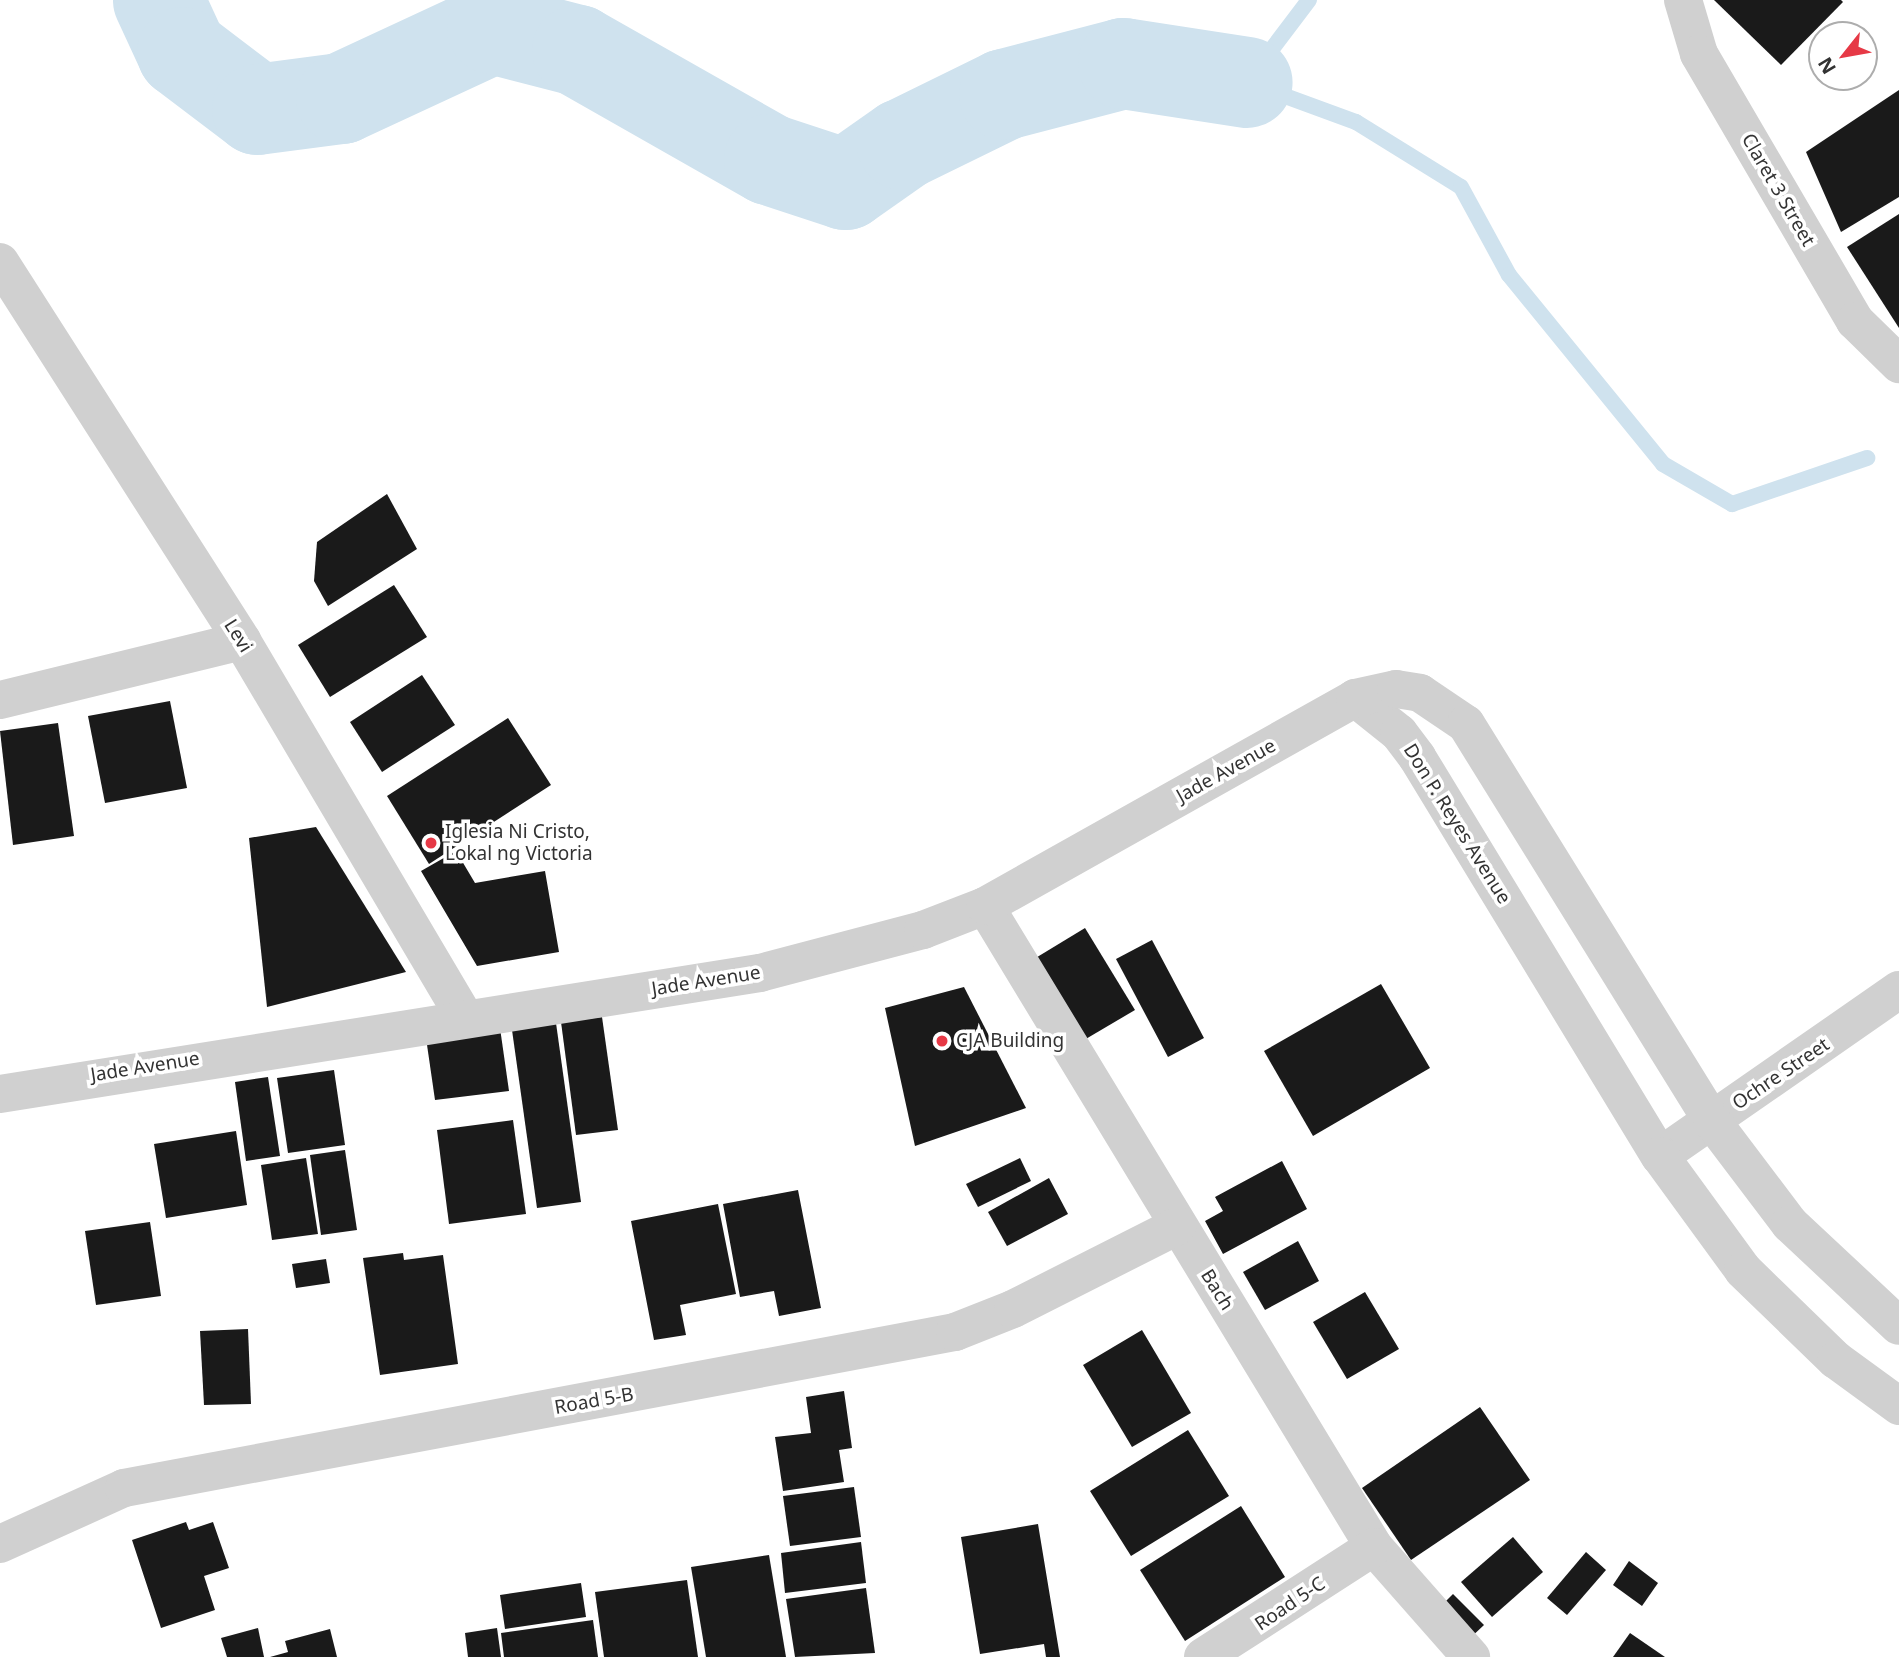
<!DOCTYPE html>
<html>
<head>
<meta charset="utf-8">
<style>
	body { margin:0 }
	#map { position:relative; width:1899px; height:1657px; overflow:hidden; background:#fff; font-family:"Noto Sans",sans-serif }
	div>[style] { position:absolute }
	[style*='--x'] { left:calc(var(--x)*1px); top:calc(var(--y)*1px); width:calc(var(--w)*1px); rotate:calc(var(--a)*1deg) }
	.stream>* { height:16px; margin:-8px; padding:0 8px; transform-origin:8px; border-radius:8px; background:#cfe2ee }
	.river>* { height:91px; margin:-45.5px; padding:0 45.5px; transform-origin:45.5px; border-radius:45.5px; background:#cfe2ee }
	.building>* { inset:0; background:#1a1a1a }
	.minor>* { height:38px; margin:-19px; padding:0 19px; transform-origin:19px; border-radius:19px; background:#d0d0d0 }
	.tertiary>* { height:38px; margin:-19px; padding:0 19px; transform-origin:19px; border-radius:19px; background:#d0d0d0 }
	.dots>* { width:19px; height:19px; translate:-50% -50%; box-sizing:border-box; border:4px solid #fff; border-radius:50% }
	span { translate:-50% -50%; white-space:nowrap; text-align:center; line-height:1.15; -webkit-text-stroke:7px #fff; paint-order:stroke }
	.street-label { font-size:19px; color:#333 }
	.poi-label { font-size:19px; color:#333 }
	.left { translate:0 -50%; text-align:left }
	.north { position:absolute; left:1808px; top:21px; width:70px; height:70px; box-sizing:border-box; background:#fff; border:2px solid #adadad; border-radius:50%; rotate:239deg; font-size:19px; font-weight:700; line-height:28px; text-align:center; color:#333 }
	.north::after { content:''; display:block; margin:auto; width:24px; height:32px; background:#e63946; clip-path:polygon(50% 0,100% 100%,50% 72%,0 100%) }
</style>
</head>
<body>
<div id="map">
	<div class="stream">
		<i style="--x:1309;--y:0;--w:103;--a:127.1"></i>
		<i style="--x:1247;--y:82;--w:116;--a:20.2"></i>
		<i style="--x:1356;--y:122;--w:123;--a:31.8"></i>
		<i style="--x:1461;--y:187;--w:100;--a:61.4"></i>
		<i style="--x:1509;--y:275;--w:244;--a:50.8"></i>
		<i style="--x:1663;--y:464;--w:80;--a:30.1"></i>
		<i style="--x:1732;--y:504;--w:143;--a:-18.8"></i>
	</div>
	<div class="river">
		<i style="--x:158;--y:0;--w:57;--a:65.2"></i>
		<i style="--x:182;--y:52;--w:94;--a:37.2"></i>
		<i style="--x:257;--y:109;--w:85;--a:-7.5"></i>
		<i style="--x:341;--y:98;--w:166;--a:-24.9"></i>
		<i style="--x:492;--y:28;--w:88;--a:14.5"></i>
		<i style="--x:577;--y:50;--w:221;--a:29.6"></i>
		<i style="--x:769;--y:159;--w:80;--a:18.2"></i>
		<i style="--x:845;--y:184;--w:70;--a:-35.1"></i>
		<i style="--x:902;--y:144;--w:114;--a:-26.1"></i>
		<i style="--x:1004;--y:94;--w:123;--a:-14.6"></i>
		<i style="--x:1123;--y:63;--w:125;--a:8.7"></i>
	</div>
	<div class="building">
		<i style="clip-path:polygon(1714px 0,1841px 0,1843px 2px,1781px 65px)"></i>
		<i style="clip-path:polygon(1899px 90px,1899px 197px,1841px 232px,1806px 152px)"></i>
		<i style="clip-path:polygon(1899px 214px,1899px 328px,1847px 247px)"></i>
		<i style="clip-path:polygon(387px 494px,417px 549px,328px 606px,314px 581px,317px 542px)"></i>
		<i style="clip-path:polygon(394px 585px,427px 637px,330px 697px,298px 645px)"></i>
		<i style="clip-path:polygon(422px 675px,455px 725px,382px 772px,350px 722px)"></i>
		<i style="clip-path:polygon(170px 701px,187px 788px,105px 803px,88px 716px)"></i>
		<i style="clip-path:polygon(508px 718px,551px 785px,429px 864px,387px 796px)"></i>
		<i style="clip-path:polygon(58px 723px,74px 836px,13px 845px,0 731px)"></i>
		<i style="clip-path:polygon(316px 827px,406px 972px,267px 1007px,249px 838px)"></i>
		<i style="clip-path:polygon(456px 851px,475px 883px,545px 871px,559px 952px,477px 966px,421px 871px)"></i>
		<i style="clip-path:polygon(1085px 928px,1135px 1010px,1079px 1043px,1029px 962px)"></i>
		<i style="clip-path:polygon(1152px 940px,1204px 1038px,1168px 1057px,1116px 959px)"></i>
		<i style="clip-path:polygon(1381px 984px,1430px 1068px,1313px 1136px,1264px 1051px)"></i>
		<i style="clip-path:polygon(964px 987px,1026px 1108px,915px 1146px,885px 1008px)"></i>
		<i style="clip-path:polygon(602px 1017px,618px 1130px,576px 1135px,561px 1022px)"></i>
		<i style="clip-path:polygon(499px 1021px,509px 1091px,435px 1100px,425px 1031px)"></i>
		<i style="clip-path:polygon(556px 1023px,581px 1202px,537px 1208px,512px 1030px)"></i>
		<i style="clip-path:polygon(334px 1070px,345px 1145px,288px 1153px,277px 1078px)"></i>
		<i style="clip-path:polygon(268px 1077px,280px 1156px,246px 1161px,235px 1082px)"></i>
		<i style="clip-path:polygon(513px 1120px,526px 1214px,449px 1224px,437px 1130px)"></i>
		<i style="clip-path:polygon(236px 1131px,247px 1205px,166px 1218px,154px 1144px)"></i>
		<i style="clip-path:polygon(345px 1150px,357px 1230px,321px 1235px,310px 1155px)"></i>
		<i style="clip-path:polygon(306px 1158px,318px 1234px,272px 1240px,261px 1165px)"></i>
		<i style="clip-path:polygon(1020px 1158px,1031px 1181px,978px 1207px,966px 1184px)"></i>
		<i style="clip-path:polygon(1282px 1161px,1307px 1209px,1223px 1254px,1205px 1221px,1223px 1211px,1215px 1197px)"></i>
		<i style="clip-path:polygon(1049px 1178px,1068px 1214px,1007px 1246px,988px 1212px)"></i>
		<i style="clip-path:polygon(798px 1190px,821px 1308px,779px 1316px,774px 1291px,740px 1297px,723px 1204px)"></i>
		<i style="clip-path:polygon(718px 1204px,736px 1294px,680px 1305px,686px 1335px,654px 1340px,631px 1221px)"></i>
		<i style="clip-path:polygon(150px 1222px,161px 1296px,96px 1305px,85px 1231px)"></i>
		<i style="clip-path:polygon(1298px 1241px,1319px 1281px,1265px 1310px,1243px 1272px)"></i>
		<i style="clip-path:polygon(403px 1253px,404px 1260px,443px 1255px,458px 1364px,380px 1375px,363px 1258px)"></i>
		<i style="clip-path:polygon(326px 1259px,330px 1283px,296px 1288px,292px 1264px)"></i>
		<i style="clip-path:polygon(1365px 1292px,1399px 1349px,1347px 1379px,1313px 1322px)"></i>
		<i style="clip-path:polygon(248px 1329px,251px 1404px,204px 1405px,200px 1331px)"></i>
		<i style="clip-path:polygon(1142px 1330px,1191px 1413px,1132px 1447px,1083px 1365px)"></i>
		<i style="clip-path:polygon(844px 1391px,852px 1448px,839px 1450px,844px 1482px,783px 1491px,775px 1437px,811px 1433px,806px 1397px)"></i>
		<i style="clip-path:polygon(1480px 1407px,1530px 1480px,1411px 1560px,1362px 1488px)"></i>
		<i style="clip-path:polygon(1188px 1430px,1229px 1496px,1131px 1556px,1090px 1491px)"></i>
		<i style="clip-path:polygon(854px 1487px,861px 1537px,790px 1546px,783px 1496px)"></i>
		<i style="clip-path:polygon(1241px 1506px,1285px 1577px,1185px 1641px,1140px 1570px)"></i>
		<i style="clip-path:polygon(186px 1522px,189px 1530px,213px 1522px,229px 1568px,204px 1576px,215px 1610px,161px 1628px,132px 1540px)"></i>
		<i style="clip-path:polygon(1038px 1524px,1060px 1657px,1046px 1657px,1044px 1644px,980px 1654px,961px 1537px)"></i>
		<i style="clip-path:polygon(1513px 1537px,1543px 1572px,1492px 1617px,1461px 1582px)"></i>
		<i style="clip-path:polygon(861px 1542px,866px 1583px,785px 1593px,781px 1553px)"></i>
		<i style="clip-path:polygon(1586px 1552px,1606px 1570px,1567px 1615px,1547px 1598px)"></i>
		<i style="clip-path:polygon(769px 1555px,786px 1657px,706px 1657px,691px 1567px)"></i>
		<i style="clip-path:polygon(1629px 1561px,1658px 1583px,1642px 1606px,1613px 1585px)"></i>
		<i style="clip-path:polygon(687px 1580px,698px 1657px,604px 1657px,595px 1592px)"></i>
		<i style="clip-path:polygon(581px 1583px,586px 1617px,505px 1629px,500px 1595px)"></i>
		<i style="clip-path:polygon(866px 1588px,875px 1653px,795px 1657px,786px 1599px)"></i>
		<i style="clip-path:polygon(1453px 1594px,1484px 1625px,1468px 1640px,1438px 1609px)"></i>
		<i style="clip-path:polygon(593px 1620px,598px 1657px,504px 1657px,501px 1633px)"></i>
		<i style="clip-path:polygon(258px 1628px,264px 1657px,227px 1657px,221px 1638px)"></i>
		<i style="clip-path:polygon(497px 1628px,501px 1657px,468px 1657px,465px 1633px)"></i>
		<i style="clip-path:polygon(330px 1629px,337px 1657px,270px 1657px,288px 1652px,285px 1641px)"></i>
		<i style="clip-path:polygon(1630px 1633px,1665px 1657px,1613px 1657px)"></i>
	</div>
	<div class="minor">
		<i style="--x:1683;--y:0;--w:56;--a:73.5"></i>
		<i style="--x:1699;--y:54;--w:309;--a:59.7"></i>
		<i style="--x:1855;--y:321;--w:62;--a:44.3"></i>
		<i style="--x:0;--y:262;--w:450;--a:57.4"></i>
		<i style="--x:242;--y:641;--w:437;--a:59.4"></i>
		<i style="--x:0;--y:700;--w:249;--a:-13.7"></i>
		<i style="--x:985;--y:906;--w:750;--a:58.75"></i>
		<i style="--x:1374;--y:1547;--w:147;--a:48.6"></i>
		<i style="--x:1660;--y:1156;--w:291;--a:-34.8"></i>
		<i style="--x:0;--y:1544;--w:136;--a:-24.3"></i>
		<i style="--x:124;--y:1488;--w:846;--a:-10.63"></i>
		<i style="--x:955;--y:1332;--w:62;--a:-21.6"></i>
		<i style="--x:1013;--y:1309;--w:184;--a:-26.8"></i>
		<i style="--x:1203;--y:1657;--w:203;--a:-32.8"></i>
	</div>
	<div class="tertiary">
		<i style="--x:1355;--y:698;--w:56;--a:38.5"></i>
		<i style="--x:1399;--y:733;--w:30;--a:53"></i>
		<i style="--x:1417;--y:757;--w:467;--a:58.7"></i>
		<i style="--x:1660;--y:1156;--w:141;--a:53.9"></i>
		<i style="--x:1743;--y:1270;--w:129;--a:44.1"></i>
		<i style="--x:1836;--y:1360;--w:78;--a:36.1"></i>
		<i style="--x:0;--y:1094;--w:770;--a:-9.05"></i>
		<i style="--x:760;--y:973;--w:169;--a:-14.8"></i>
		<i style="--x:923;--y:930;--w:66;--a:-21.2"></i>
		<i style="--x:985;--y:906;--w:424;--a:-29.3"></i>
		<i style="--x:1355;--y:698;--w:42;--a:-12.4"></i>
		<i style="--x:1396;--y:689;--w:24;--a:9"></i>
		<i style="--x:1420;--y:693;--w:55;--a:34"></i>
		<i style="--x:1466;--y:724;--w:467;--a:58.2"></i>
		<i style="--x:1712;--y:1121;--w:129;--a:52.9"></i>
		<i style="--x:1790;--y:1224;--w:149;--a:43.1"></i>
	</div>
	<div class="dots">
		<i style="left:431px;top:843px;background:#e63946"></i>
		<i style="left:942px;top:1041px;background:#e63946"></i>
	</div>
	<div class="street-label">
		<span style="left:1778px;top:190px;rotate:60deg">Claret 3 Street</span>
		<span style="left:238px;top:636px;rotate:58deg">Levi</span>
		<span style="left:1226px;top:771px;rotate:-29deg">Jade Avenue</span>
		<span style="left:1457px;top:824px;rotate:58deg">Don P. Reyes Avenue</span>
		<span style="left:706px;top:981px;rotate:-9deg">Jade Avenue</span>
		<span style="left:145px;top:1067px;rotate:-9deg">Jade Avenue</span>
		<span style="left:1781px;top:1074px;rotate:-34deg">Ochre Street</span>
		<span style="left:1217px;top:1290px;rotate:58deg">Bach</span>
		<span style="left:594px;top:1401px;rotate:-10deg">Road 5-B</span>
		<span style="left:1290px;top:1604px;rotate:-34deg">Road 5-C</span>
	</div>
	<div class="poi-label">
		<span class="left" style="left:445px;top:843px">Iglesia Ni Cristo,<br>Lokal ng Victoria</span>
		<span class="left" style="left:956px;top:1041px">CJA Building</span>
	</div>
	<div class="north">N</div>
</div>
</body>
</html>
